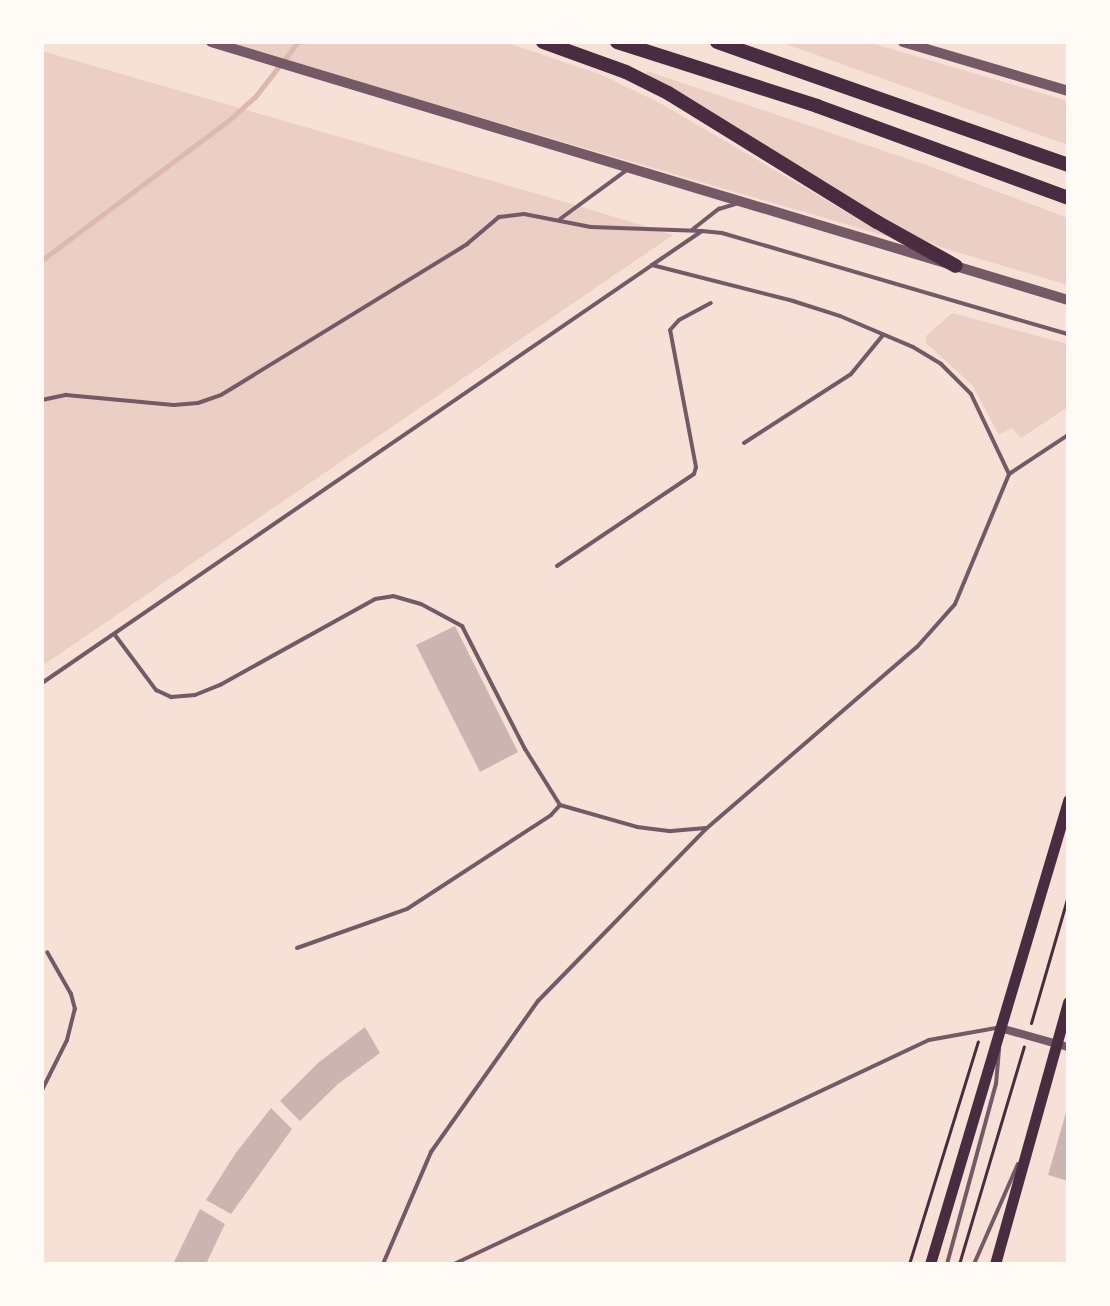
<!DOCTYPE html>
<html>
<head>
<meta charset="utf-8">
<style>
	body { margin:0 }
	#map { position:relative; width:1110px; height:1306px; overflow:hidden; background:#f7e1d7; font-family:"Archivo Narrow",sans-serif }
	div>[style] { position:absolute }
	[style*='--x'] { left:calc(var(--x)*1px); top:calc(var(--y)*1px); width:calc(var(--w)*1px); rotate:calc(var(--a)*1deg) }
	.green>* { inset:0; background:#ebcfc5 }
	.stream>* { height:5px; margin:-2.5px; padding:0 2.5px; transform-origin:2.5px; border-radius:2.5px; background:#dcb8b0 }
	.building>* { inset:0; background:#ccb4b1 }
	.path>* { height:3px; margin:-1.5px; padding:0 1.5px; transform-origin:1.5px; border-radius:1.5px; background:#4a2c40 }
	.service>* { height:4px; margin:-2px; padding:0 2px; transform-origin:2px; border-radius:2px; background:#755966 }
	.minor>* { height:8px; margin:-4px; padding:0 4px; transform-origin:4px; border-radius:4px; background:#755966 }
	.tertiary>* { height:10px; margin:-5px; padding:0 5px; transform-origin:5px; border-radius:5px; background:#755966 }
	.secondary>* { height:11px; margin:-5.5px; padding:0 5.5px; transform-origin:5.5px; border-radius:5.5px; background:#4a2c40 }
	.motorway>* { height:14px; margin:-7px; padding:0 7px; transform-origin:7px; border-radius:7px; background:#4a2c40 }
	span { translate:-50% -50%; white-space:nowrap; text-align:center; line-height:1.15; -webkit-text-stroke:8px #fffaf5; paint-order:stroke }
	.frame { position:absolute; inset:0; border:44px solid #fffaf5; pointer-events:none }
</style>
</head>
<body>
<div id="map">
	<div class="green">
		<i style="clip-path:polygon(223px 42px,505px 42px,602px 75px,660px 103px,889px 237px)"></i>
		<i style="clip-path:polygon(780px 42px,868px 42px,1068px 101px,1068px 145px)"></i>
		<i style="clip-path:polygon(42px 51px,579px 206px,673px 235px,42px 666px)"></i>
		<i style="clip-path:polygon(647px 71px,932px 167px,1068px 218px,1068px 285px,940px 247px,879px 219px,644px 77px)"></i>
		<i style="clip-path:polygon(952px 313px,1068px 344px,1068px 407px,1021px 438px,1012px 428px,999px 435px,972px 385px,926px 343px,926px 336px)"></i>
	</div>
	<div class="stream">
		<i style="--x:42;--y:260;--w:232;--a:-36.8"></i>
		<i style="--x:228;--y:121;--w:36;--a:-42"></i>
		<i style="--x:255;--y:97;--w:68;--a:-52.1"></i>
	</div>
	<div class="building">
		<i style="clip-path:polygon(455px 626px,518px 752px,480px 772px,416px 645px)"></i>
		<i style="clip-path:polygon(365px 1027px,380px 1053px,338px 1084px,300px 1121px,280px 1101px,318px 1063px)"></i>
		<i style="clip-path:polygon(271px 1108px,292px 1129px,231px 1214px,206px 1200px,235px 1154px)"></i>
		<i style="clip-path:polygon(1067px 1109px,1068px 1109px,1068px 1181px,1048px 1175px)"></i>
		<i style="clip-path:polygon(200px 1209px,225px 1224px,206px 1264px,173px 1264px)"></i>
	</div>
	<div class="path">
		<i style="--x:1031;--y:1023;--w:132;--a:-73.8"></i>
		<i style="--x:909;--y:1264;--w:233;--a:-72.8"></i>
		<i style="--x:959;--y:1264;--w:227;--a:-73.4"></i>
	</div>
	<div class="service">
		<i style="--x:560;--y:219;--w:83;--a:-36.2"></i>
		<i style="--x:693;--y:229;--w:33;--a:-38"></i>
		<i style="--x:719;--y:209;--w:21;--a:-17"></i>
		<i style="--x:652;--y:265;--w:60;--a:-34.2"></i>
		<i style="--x:702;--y:231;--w:20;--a:6"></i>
		<i style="--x:722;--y:233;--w:360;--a:16.3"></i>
		<i style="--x:42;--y:400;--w:25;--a:-12"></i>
		<i style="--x:66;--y:395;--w:108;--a:5.3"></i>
		<i style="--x:174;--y:405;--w:24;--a:-5"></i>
		<i style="--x:198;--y:403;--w:24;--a:-19"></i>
		<i style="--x:221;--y:395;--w:289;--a:-31.5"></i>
		<i style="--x:467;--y:244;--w:42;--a:-40.2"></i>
		<i style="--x:499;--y:217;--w:25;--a:-7"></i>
		<i style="--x:524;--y:214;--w:68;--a:11"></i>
		<i style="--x:591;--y:227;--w:111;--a:2.1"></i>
		<i style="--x:744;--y:443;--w:127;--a:-32.8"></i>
		<i style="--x:851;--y:374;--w:50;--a:-50.6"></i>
		<i style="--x:557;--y:566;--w:165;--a:-33.9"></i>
		<i style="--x:694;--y:474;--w:7;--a:-74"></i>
		<i style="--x:696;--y:467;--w:139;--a:-100.7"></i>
		<i style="--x:670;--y:330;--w:13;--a:-48"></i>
		<i style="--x:679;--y:320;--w:36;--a:-28"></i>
		<i style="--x:115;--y:635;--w:69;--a:53.3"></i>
		<i style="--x:156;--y:690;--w:17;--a:25"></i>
		<i style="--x:171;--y:697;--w:24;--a:-5"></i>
		<i style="--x:195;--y:695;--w:27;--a:-22"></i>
		<i style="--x:220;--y:685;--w:177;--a:-29"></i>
		<i style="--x:375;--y:599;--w:18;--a:-9"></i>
		<i style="--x:393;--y:596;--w:29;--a:16"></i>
		<i style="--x:421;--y:604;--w:47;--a:28.2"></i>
		<i style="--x:462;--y:626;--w:138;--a:62.9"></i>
		<i style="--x:525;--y:749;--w:66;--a:58"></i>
		<i style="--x:560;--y:805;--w:80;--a:15.9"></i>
		<i style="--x:637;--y:827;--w:34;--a:7"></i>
		<i style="--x:671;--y:831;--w:35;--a:-5"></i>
		<i style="--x:42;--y:683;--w:739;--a:-34.42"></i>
		<i style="--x:652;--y:265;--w:146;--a:14.3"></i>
		<i style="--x:793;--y:301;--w:49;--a:17.7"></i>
		<i style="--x:840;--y:316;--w:79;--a:23"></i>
		<i style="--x:913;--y:347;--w:33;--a:31"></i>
		<i style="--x:941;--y:364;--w:42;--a:45"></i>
		<i style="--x:971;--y:394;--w:89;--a:64.6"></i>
		<i style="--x:297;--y:948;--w:117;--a:-19.5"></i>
		<i style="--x:407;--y:909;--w:172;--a:-33.1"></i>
		<i style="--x:551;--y:815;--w:12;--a:-48"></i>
		<i style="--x:42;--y:1090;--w:56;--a:-63.4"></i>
		<i style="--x:67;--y:1040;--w:32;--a:-76"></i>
		<i style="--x:75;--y:1009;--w:16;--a:-105"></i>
		<i style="--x:71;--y:994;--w:48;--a:-119.7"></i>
		<i style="--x:383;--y:1264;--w:122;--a:-66.8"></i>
		<i style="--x:431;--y:1152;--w:185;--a:-54.7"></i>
		<i style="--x:538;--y:1001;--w:242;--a:-45.7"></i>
		<i style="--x:707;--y:828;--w:277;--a:-40.8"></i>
		<i style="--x:917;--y:647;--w:57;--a:-48.5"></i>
		<i style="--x:955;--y:604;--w:141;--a:-67.4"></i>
		<i style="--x:1009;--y:474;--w:71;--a:-33.5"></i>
		<i style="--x:454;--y:1264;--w:525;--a:-25.25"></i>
		<i style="--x:929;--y:1040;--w:68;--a:-10.2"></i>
		<i style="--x:947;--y:1264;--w:187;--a:-74.8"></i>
		<i style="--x:996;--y:1084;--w:36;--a:-85"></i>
		<i style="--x:974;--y:1264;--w:109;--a:-66.3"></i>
	</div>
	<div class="minor">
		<i style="--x:1000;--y:1028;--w:71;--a:15.6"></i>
	</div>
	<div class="tertiary">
		<i style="--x:211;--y:42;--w:895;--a:16.75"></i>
		<i style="--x:903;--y:42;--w:172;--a:16.5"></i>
	</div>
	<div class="secondary">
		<i style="--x:930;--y:1264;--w:484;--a:-73.4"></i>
		<i style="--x:995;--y:1264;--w:272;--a:-74.4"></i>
	</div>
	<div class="motorway">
		<i style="--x:543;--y:42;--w:88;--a:19.9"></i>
		<i style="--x:626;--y:72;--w:47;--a:26.6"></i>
		<i style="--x:668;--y:93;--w:246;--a:31.7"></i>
		<i style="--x:877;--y:222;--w:90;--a:29.1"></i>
		<i style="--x:617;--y:42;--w:210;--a:17.7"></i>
		<i style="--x:817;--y:106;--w:267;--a:20.1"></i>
		<i style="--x:717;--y:42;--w:372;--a:19.3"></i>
	</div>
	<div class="frame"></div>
</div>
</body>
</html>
